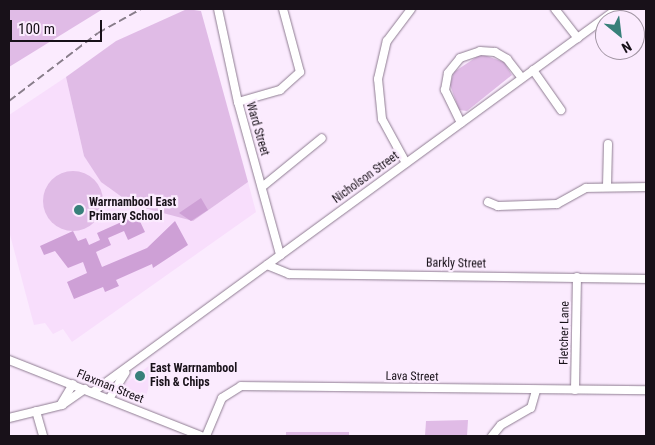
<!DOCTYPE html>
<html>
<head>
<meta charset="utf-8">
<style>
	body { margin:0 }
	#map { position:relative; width:655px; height:445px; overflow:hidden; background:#fbebfe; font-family:"Roboto Condensed",sans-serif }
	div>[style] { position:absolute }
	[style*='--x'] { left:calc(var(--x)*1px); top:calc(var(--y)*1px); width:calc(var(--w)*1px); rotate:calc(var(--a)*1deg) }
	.built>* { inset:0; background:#f8defc }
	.green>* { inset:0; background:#e0bbe6 }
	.round { border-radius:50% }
	.building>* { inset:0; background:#cea0d6 }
	.roads { filter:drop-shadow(0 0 1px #8e7c91) drop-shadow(0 0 1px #8e7c91) }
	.minor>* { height:8px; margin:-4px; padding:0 4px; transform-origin:4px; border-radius:4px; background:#fff }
	.rail>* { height:2px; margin-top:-1px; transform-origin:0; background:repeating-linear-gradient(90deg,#887d8a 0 8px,transparent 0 12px) }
	.dots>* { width:14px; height:14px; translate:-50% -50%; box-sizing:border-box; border:2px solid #fbebfe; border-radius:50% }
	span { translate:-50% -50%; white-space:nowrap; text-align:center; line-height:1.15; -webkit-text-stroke:4.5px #fbebfe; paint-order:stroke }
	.street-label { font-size:12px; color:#181119 }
	.poi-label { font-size:12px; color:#181119; font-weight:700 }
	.left { translate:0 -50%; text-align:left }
	.frame { position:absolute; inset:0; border:10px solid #181119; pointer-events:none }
	.north { position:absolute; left:595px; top:10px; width:50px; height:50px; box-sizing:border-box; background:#fbebfe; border:1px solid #a094a2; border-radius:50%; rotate:151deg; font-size:14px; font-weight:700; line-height:20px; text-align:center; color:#181119 }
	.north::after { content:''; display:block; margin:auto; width:18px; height:22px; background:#38807a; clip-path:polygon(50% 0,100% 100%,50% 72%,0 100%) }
	.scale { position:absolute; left:10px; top:20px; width:92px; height:22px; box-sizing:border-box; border:2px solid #181119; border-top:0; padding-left:6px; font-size:15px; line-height:18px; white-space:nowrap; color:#181119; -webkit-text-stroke:4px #fbebfe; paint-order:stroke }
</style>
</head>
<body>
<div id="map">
	<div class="built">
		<i style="clip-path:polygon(66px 77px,84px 156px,109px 188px,143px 209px,177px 213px,193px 221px,248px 182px,256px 212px,72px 342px,63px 329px,53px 334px,45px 323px,34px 325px,9px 231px,9px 115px)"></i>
		<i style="clip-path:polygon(150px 365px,154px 371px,144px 402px,127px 396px,122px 386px)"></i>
	</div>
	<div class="green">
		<i style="clip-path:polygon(9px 9px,103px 9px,9px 67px)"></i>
		<i style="clip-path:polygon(187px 9px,201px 11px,248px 182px,193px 221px,133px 205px,101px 182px,84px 156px,66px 77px,116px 41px)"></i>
		<i style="clip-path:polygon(481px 54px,504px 62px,512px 75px,467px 111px,459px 110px,450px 85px,454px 72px)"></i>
		<i class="round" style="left:43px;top:171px;width:60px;height:60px"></i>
		<i style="clip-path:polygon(468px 420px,467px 436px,425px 436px,426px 421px)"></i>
		<i style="clip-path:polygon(286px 432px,349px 432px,349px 436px,286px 436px)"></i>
	</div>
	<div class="building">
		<i style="clip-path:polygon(201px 198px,208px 210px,191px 221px,179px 213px)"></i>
		<i style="clip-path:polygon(137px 215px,145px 232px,128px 240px,124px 231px,108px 238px,111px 245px,96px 252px,102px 267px,147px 248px,175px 221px,188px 245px,153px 268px,152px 264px,116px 280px,119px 286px,105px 292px,103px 287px,74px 299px,67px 282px,87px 273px,83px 262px,68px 268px,55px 251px,44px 255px,40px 246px,73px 231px,78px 241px,86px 238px,89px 245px,100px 240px,97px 233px)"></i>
	</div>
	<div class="roads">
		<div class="minor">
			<i style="--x:218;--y:9;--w:95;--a:77.9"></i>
			<i style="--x:238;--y:102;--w:159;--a:74.6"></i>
			<i style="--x:555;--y:9;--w:37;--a:52"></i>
			<i style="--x:533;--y:70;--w:49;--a:55"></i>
			<i style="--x:238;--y:102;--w:44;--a:-15.9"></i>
			<i style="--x:280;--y:90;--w:27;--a:-42"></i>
			<i style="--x:300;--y:72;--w:65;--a:-105.1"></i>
			<i style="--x:461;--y:123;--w:37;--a:-116"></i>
			<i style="--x:445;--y:90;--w:17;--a:-80"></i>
			<i style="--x:448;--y:73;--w:19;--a:-51"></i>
			<i style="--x:460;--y:58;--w:21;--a:-19"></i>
			<i style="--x:480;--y:51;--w:15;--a:4"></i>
			<i style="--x:495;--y:52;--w:14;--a:30"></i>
			<i style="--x:507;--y:59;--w:24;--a:52"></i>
			<i style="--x:406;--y:163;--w:50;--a:-118.6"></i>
			<i style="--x:382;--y:119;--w:40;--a:-95.7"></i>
			<i style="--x:378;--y:79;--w:39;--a:-77"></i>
			<i style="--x:387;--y:41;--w:40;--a:-53"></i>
			<i style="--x:607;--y:186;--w:42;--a:-88.6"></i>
			<i style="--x:262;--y:187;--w:77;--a:-39.2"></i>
			<i style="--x:488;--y:202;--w:11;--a:22"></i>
			<i style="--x:498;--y:206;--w:59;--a:-1.9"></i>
			<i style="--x:557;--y:204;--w:33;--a:-29"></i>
			<i style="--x:586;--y:188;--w:60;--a:-1"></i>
			<i style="--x:267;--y:265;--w:24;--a:22"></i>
			<i style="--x:289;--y:274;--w:357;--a:0.8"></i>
			<i style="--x:9;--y:360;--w:206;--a:21.6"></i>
			<i style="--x:575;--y:390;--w:113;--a:-89"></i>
			<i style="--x:93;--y:392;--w:649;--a:-36.16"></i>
			<i style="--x:109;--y:399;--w:31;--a:-58"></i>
			<i style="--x:61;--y:404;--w:23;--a:-59"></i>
			<i style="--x:36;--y:411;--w:26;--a:74"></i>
			<i style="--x:9;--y:418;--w:55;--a:-13.8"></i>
			<i style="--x:62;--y:405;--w:28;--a:-35"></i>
			<i style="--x:206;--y:436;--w:41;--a:-67.2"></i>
			<i style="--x:222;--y:398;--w:22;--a:-32"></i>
			<i style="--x:241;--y:386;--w:405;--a:0.6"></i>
			<i style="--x:492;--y:436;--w:14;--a:-51"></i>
			<i style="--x:501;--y:425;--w:34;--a:-30"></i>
			<i style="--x:531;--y:408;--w:19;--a:-74"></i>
		</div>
	</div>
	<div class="rail">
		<i style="--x:9;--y:101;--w:112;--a:-37.4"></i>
		<i style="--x:98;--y:33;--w:49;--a:-29.2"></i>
	</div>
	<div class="dots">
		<i style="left:79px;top:210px;background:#38807a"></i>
		<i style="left:140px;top:376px;background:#38807a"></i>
	</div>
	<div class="street-label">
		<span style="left:257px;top:129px;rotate:74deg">Ward Street</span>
		<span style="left:366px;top:178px;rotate:-36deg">Nicholson Street</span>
		<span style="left:456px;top:264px;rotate:1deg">Barkly Street</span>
		<span style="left:565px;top:333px;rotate:-89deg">Fletcher Lane</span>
		<span style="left:412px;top:377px;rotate:1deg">Lava Street</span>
		<span style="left:110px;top:387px;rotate:22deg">Flaxman Street</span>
	</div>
	<div class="poi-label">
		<span class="left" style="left:89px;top:210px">Warrnambool East<br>Primary School</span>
		<span class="left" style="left:150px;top:376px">East Warrnambool<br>Fish &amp; Chips</span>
	</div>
	<div class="frame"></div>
	<div class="north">N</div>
	<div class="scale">100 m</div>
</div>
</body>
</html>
